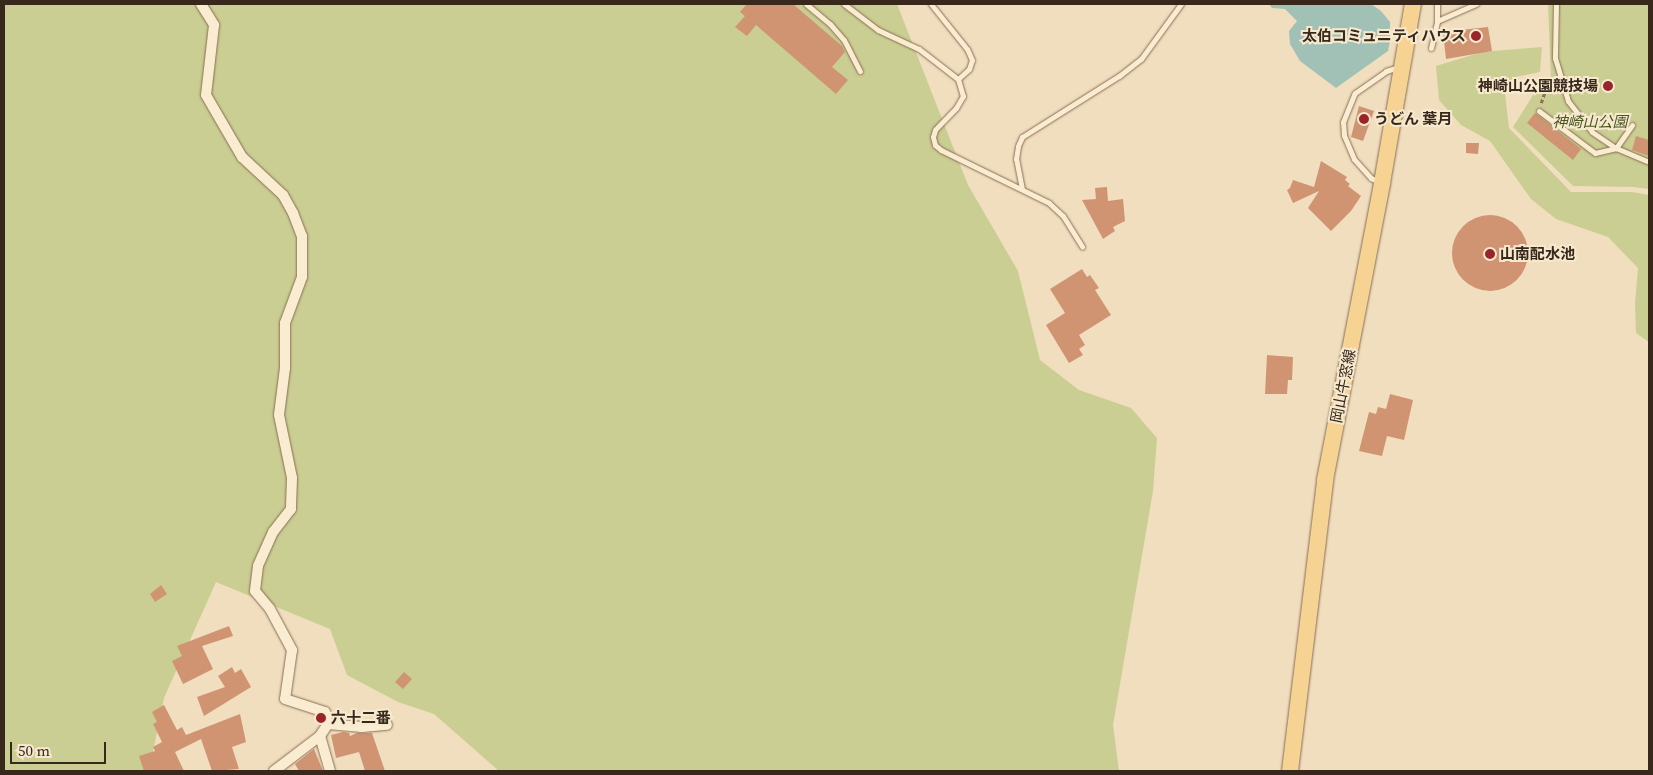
<!DOCTYPE html>
<html>
<head>
<meta charset="utf-8">
<style>
	body { margin:0 }
	#map { position:relative; width:1653px; height:775px; overflow:hidden; background:#f0debe; font-family:"Source Serif 4","Noto Sans JP",serif }
	div>[style] { position:absolute }
	[style*='--x'] { left:calc(var(--x)*1px); top:calc(var(--y)*1px); width:calc(var(--w)*1px); rotate:calc(var(--a)*1deg) }
	.green>* { inset:0; background:#cace92 }
	.water>* { inset:0; background:#a2c1b6 }
	.building>* { inset:0; background:#d09472 }
	.round { border-radius:50% }
	.path>* { height:2.5px; margin-top:-1.25px; transform-origin:0; background:repeating-linear-gradient(90deg,#896e56 0 4px,transparent 0 6.5px) }
	.roads { filter:drop-shadow(0 0 1px #896e56) drop-shadow(0 0 1px #896e56) }
	.lane>* { height:5px; margin:-2.5px; padding:0 2.5px; transform-origin:2.5px; border-radius:2.5px; background:#faecd1 }
	.street>* { height:10px; margin:-5px; padding:0 5px; transform-origin:5px; border-radius:5px; background:#faecd1 }
	.primary>* { height:16px; margin:-8px; padding:0 8px; transform-origin:8px; border-radius:8px; background:#f6d293 }
	.dots>* { width:14px; height:14px; translate:-50% -50%; box-sizing:border-box; border:2px solid #f7e9ce; border-radius:50% }
	span { translate:-50% -50%; white-space:nowrap; text-align:center; line-height:1.15; -webkit-text-stroke:4px #f7e9ce; paint-order:stroke }
	.poi-label { font-size:15px; color:#37281b; font-weight:700 }
	.right { translate:-100% -50%; text-align:right }
	.left { translate:0 -50%; text-align:left }
	.park-label { font-size:15px; color:#4a5521; font-style:italic }
	.street-label { font-size:15px; color:#37281b }
	.frame { position:absolute; inset:0; border:5px solid #37281b; pointer-events:none }
	.scale { position:absolute; left:10px; top:742px; width:96px; height:22px; box-sizing:border-box; border:2px solid #37281b; border-top:0; padding-left:6px; font-size:15px; line-height:18px; white-space:nowrap; color:#37281b; -webkit-text-stroke:4px #f7e9ce; paint-order:stroke }
</style>
</head>
<body>
<div id="map">
	<div class="green">
		<i style="clip-path:polygon(4px 4px,897px 4px,968px 185px,1018px 271px,1040px 360px,1079px 390px,1131px 408px,1157px 438px,1153px 491px,1113px 725px,1119px 771px,499px 771px,434px 714px,398px 702px,347px 675px,330px 629px,216px 582px,164px 698px,149px 771px,4px 771px)"></i>
		<i style="clip-path:polygon(1548px 4px,1649px 4px,1649px 189px,1633px 187px,1573px 186px,1513px 127px,1543px 79px,1551px 79px)"></i>
		<i style="clip-path:polygon(1542px 47px,1540px 72px,1515px 77px,1505px 93px,1509px 128px,1571px 192px,1632px 192px,1649px 195px,1649px 342px,1636px 333px,1635px 304px,1638px 268px,1608px 237px,1556px 219px,1531px 199px,1490px 141px,1461px 125px,1439px 100px,1436px 66px,1482px 52px)"></i>
	</div>
	<div class="water">
		<i style="clip-path:polygon(1269px 4px,1371px 4px,1381px 11px,1390px 22px,1390px 41px,1388px 51px,1336px 88px,1300px 61px,1290px 44px,1289px 31px,1297px 21px,1285px 9px,1272px 8px)"></i>
	</div>
	<div class="building">
		<i style="clip-path:polygon(747px 4px,793px 4px,842px 46px,845px 52px,832px 67px,848px 80px,836px 94px,756px 25px,747px 36px,735px 27px,745px 16px,740px 12px)"></i>
		<i style="clip-path:polygon(1488px 27px,1492px 51px,1446px 59px,1443px 32px)"></i>
		<i style="clip-path:polygon(1359px 106px,1374px 111px,1363px 141px,1351px 137px)"></i>
		<i style="clip-path:polygon(1535px 113px,1581px 149px,1573px 160px,1527px 123px)"></i>
		<i style="clip-path:polygon(1636px 136px,1649px 140px,1649px 156px,1632px 150px)"></i>
		<i style="clip-path:polygon(1466px 143px,1479px 143px,1478px 154px,1466px 153px)"></i>
		<i style="clip-path:polygon(1321px 161px,1347px 177px,1345px 180px,1350px 184px,1348px 186px,1361px 196px,1351px 211px,1331px 231px,1308px 208px,1319px 191px,1293px 203px,1287px 190px,1290px 188px,1293px 180px,1314px 187px)"></i>
		<i style="clip-path:polygon(1107px 187px,1108px 201px,1123px 199px,1125px 221px,1113px 227px,1115px 231px,1103px 239px,1082px 200px,1096px 199px,1095px 188px)"></i>
		<i class="round" style="left:1452px;top:215px;width:76px;height:76px"></i>
		<i style="clip-path:polygon(1082px 269px,1087px 277px,1090px 275px,1099px 288px,1095px 290px,1111px 315px,1079px 335px,1085px 345px,1079px 349px,1083px 355px,1069px 363px,1046px 325px,1065px 313px,1050px 289px)"></i>
		<i style="clip-path:polygon(1267px 355px,1293px 357px,1292px 380px,1288px 380px,1287px 394px,1265px 394px)"></i>
		<i style="clip-path:polygon(1390px 394px,1413px 400px,1404px 440px,1387px 436px,1382px 456px,1359px 451px,1369px 412px,1376px 414px,1378px 407px,1386px 409px)"></i>
		<i style="clip-path:polygon(161px 585px,167px 594px,155px 602px,150px 594px)"></i>
		<i style="clip-path:polygon(229px 626px,233px 636px,202px 646px,213px 669px,183px 684px,172px 661px,182px 656px,177px 646px)"></i>
		<i style="clip-path:polygon(232px 667px,235px 673px,241px 669px,251px 687px,204px 716px,197px 697px,225px 687px,218px 676px)"></i>
		<i style="clip-path:polygon(404px 672px,412px 679px,403px 689px,395px 682px)"></i>
		<i style="clip-path:polygon(164px 705px,177px 730px,182px 727px,186px 735px,240px 714px,246px 742px,232px 747px,239px 769px,212px 771px,201px 739px,175px 752px,184px 771px,144px 771px,139px 756px,155px 751px,153px 747px,162px 742px,153px 724px,157px 722px,152px 712px)"></i>
		<i style="clip-path:polygon(343px 732px,349px 733px,350px 736px,357px 733px,372px 733px,385px 771px,365px 771px,359px 752px,336px 758px,331px 735px)"></i>
		<i style="clip-path:polygon(314px 749px,323px 771px,299px 771px,295px 764px)"></i>
	</div>
	<div class="path">
		<i style="--x:1541;--y:103;--w:21;--a:-71"></i>
		<i style="--x:1548;--y:83;--w:7;--a:-27"></i>
	</div>
	<div class="roads">
		<div class="lane">
			<i style="--x:806;--y:4;--w:31;--a:40"></i>
			<i style="--x:830;--y:24;--w:21;--a:49"></i>
			<i style="--x:844;--y:40;--w:35;--a:63"></i>
			<i style="--x:844;--y:4;--w:43;--a:37.4"></i>
			<i style="--x:878;--y:30;--w:45;--a:24.9"></i>
			<i style="--x:919;--y:49;--w:49;--a:37.6"></i>
			<i style="--x:958;--y:79;--w:15;--a:-42"></i>
			<i style="--x:969;--y:69;--w:9;--a:-72"></i>
			<i style="--x:972;--y:60;--w:12;--a:-114"></i>
			<i style="--x:967;--y:49;--w:58;--a:-128.7"></i>
			<i style="--x:1556;--y:4;--w:54;--a:91.1"></i>
			<i style="--x:1555;--y:58;--w:45;--a:73.2"></i>
			<i style="--x:1568;--y:101;--w:39;--a:52"></i>
			<i style="--x:1592;--y:132;--w:29;--a:34"></i>
			<i style="--x:1616;--y:148;--w:36;--a:23"></i>
			<i style="--x:1437;--y:21;--w:43;--a:-23.6"></i>
			<i style="--x:1431;--y:48;--w:28;--a:-77"></i>
			<i style="--x:1437;--y:21;--w:17;--a:-90"></i>
			<i style="--x:958;--y:79;--w:18;--a:74"></i>
			<i style="--x:963;--y:96;--w:14;--a:120"></i>
			<i style="--x:956;--y:108;--w:30;--a:134"></i>
			<i style="--x:935;--y:130;--w:7;--a:106"></i>
			<i style="--x:933;--y:137;--w:8;--a:76"></i>
			<i style="--x:935;--y:145;--w:8;--a:40"></i>
			<i style="--x:941;--y:150;--w:120;--a:26.1"></i>
			<i style="--x:1049;--y:203;--w:19;--a:43"></i>
			<i style="--x:1063;--y:216;--w:36;--a:58"></i>
			<i style="--x:1539;--y:111;--w:70;--a:36.9"></i>
			<i style="--x:1595;--y:153;--w:22;--a:-13"></i>
			<i style="--x:1616;--y:148;--w:28;--a:-55"></i>
			<i style="--x:1379;--y:182;--w:9;--a:-153"></i>
			<i style="--x:1371;--y:178;--w:25;--a:-132"></i>
			<i style="--x:1354;--y:159;--w:26;--a:-113"></i>
			<i style="--x:1344;--y:135;--w:13;--a:-94"></i>
			<i style="--x:1343;--y:122;--w:31;--a:-68"></i>
			<i style="--x:1355;--y:93;--w:38;--a:-35"></i>
			<i style="--x:1386;--y:71;--w:14;--a:-17"></i>
			<i style="--x:1022;--y:189;--w:31;--a:-101"></i>
			<i style="--x:1016;--y:159;--w:13;--a:-81"></i>
			<i style="--x:1018;--y:146;--w:10;--a:-66"></i>
			<i style="--x:1022;--y:137;--w:115;--a:-32.2"></i>
			<i style="--x:1119;--y:76;--w:28;--a:-38"></i>
			<i style="--x:1141;--y:59;--w:68;--a:-54"></i>
		</div>
		<div class="street">
			<i style="--x:201;--y:4;--w:25;--a:58"></i>
			<i style="--x:214;--y:25;--w:70;--a:96.5"></i>
			<i style="--x:206;--y:95;--w:72;--a:59.9"></i>
			<i style="--x:242;--y:157;--w:56;--a:42.8"></i>
			<i style="--x:283;--y:195;--w:21;--a:61"></i>
			<i style="--x:293;--y:213;--w:25;--a:69"></i>
			<i style="--x:302;--y:236;--w:41;--a:90"></i>
			<i style="--x:302;--y:277;--w:49;--a:110.3"></i>
			<i style="--x:285;--y:323;--w:45;--a:90"></i>
			<i style="--x:285;--y:368;--w:47;--a:97.3"></i>
			<i style="--x:279;--y:415;--w:64;--a:78.3"></i>
			<i style="--x:292;--y:478;--w:31;--a:92"></i>
			<i style="--x:291;--y:509;--w:29;--a:128"></i>
			<i style="--x:273;--y:532;--w:37;--a:114"></i>
			<i style="--x:258;--y:566;--w:25;--a:97"></i>
			<i style="--x:255;--y:591;--w:23;--a:50"></i>
			<i style="--x:270;--y:609;--w:47;--a:61.8"></i>
			<i style="--x:292;--y:650;--w:49;--a:98.1"></i>
			<i style="--x:285;--y:699;--w:42;--a:18"></i>
			<i style="--x:325;--y:712;--w:12;--a:76"></i>
			<i style="--x:328;--y:724;--w:14;--a:124"></i>
			<i style="--x:320;--y:736;--w:36;--a:74"></i>
			<i style="--x:328;--y:724;--w:34;--a:5"></i>
			<i style="--x:362;--y:727;--w:25;--a:-5"></i>
			<i style="--x:274;--y:771;--w:58;--a:-37.3"></i>
		</div>
		<div class="primary">
			<i style="--x:1290;--y:771;--w:293;--a:-83.1"></i>
			<i style="--x:1325;--y:480;--w:302;--a:-79.1"></i>
			<i style="--x:1382;--y:183;--w:182;--a:-80.2"></i>
		</div>
	</div>
	<div class="dots">
		<i style="left:1476px;top:36px;background:#9b232a"></i>
		<i style="left:1608px;top:86px;background:#9b232a"></i>
		<i style="left:1364px;top:119px;background:#9b232a"></i>
		<i style="left:1490px;top:254px;background:#9b232a"></i>
		<i style="left:321px;top:718px;background:#9b232a"></i>
	</div>
	<div class="poi-label">
		<span class="right" style="left:1466px;top:36px">太伯コミュニティハウス</span>
		<span class="right" style="left:1598px;top:86px">神崎山公園競技場</span>
		<span class="left" style="left:1374px;top:119px">うどん 葉月</span>
		<span class="left" style="left:1500px;top:254px">山南配水池</span>
		<span class="left" style="left:331px;top:718px">六十二番</span>
	</div>
	<div class="park-label">
		<span style="left:1590px;top:122px">神崎山公園</span>
	</div>
	<div class="street-label">
		<span style="left:1343px;top:386px;rotate:-79deg">岡山牛窓線</span>
	</div>
	<div class="frame"></div>
	<div class="scale">50 m</div>
</div>
</body>
</html>
